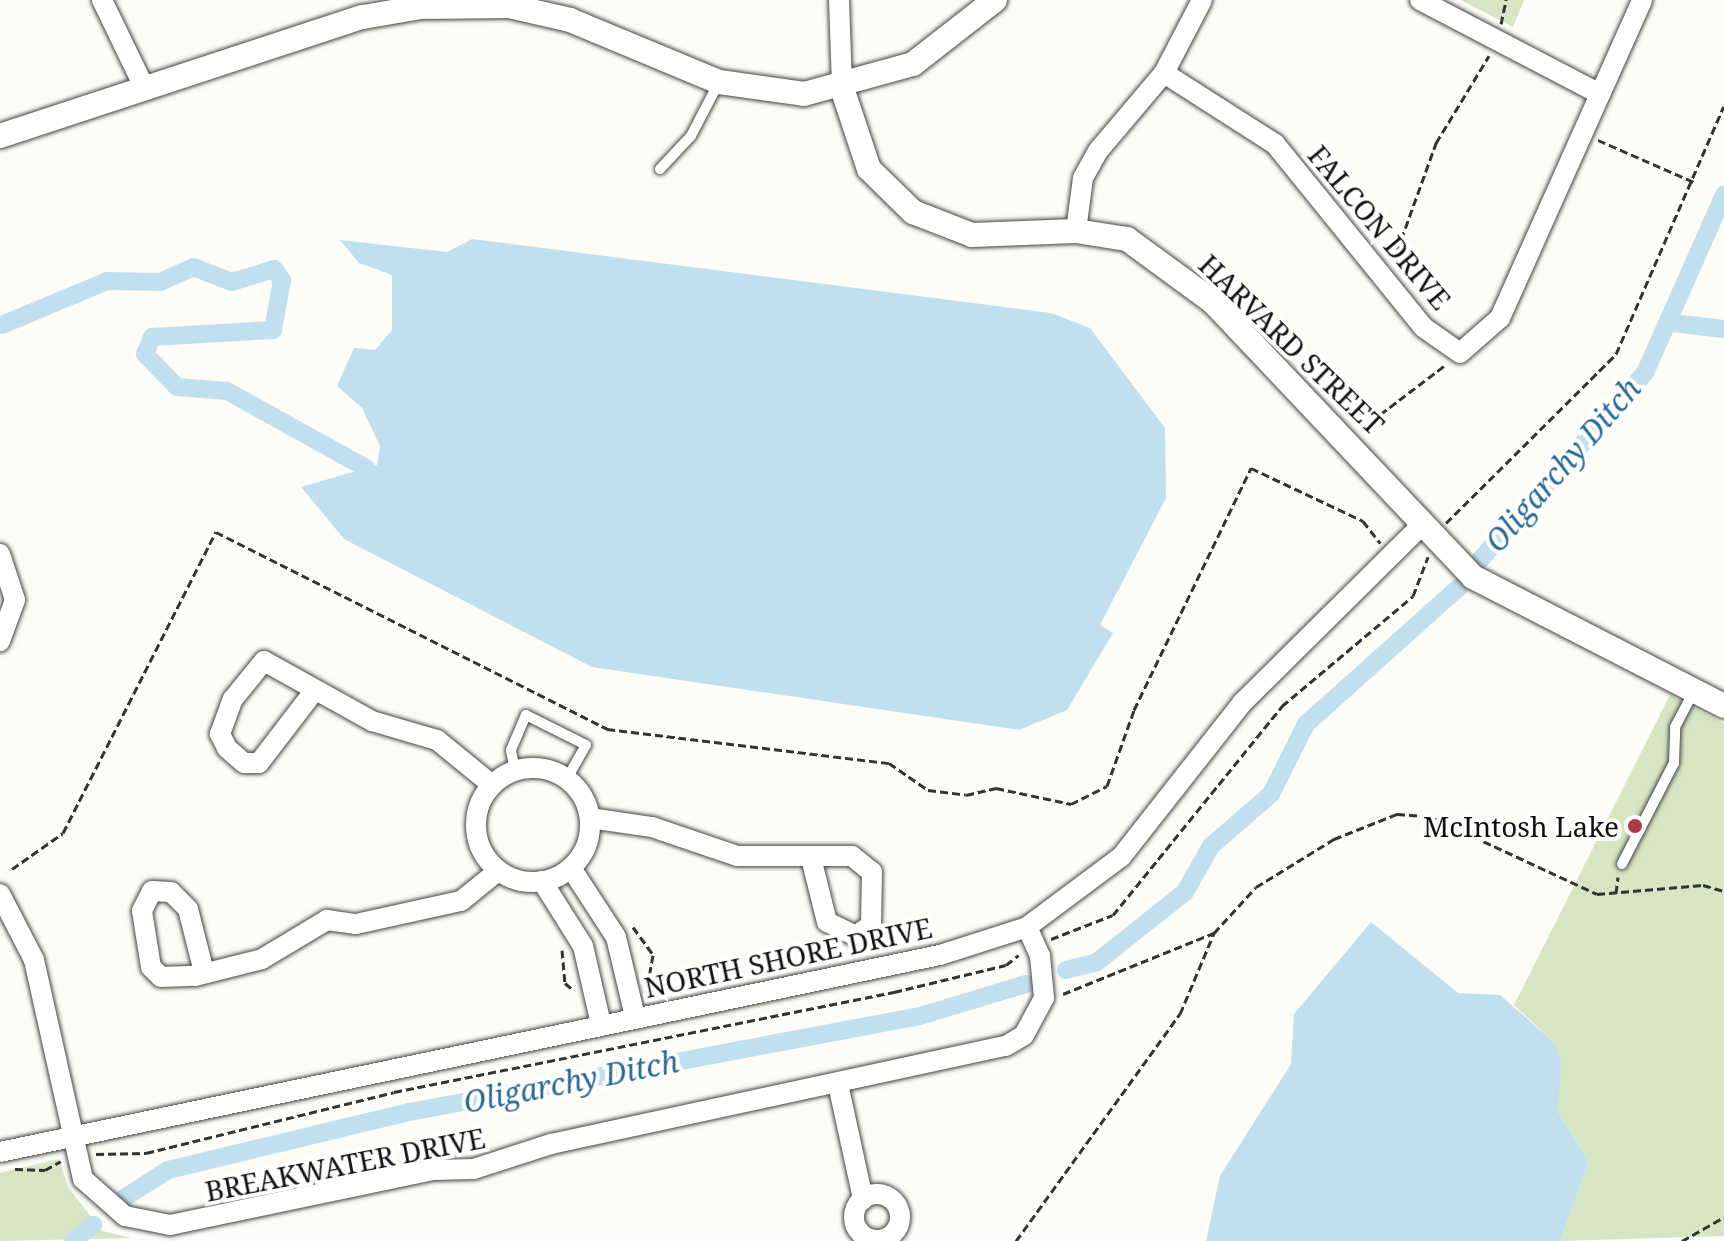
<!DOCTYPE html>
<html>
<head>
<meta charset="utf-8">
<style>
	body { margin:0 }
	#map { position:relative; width:1724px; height:1241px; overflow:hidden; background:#fefcf6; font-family:"Noto Serif",serif }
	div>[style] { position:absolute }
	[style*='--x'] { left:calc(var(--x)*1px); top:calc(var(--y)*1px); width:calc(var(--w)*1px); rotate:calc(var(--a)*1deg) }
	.green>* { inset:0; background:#d6e5c2 }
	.water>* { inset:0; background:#c0e0ef }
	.canal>* { height:18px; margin:-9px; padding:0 9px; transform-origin:9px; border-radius:9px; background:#c0e0ef }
	.path>* { height:3px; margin-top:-1.5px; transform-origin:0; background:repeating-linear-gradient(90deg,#333 0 8px,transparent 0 12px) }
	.roads { filter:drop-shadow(0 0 2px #444) drop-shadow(0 0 2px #444) }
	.service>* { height:10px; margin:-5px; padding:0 5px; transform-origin:5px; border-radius:5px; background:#fff }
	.minor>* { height:20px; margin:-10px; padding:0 10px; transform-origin:10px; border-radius:10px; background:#fff }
	.minor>.ring { margin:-10px; padding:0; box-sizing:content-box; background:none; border:20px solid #fff; border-radius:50% }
	.tertiary>* { height:24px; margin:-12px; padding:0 12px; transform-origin:12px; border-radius:12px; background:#fff }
	.dots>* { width:22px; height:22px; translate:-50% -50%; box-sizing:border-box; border:4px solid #fff; border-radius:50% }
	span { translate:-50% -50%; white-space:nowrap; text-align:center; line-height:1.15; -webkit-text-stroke:8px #fff; paint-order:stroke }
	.street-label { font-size:28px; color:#111 }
	.poi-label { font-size:28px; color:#111 }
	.right { translate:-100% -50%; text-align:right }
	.water-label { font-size:30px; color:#286a94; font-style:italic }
</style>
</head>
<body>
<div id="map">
	<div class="green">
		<i style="clip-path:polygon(1461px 0,1524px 0,1513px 27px)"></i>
		<i style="clip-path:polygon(1670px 695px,1724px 724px,1724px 1236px,1560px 1241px,1589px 1162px,1558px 1112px,1554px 1042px,1514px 1005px)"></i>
		<i style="clip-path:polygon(59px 1159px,68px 1187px,102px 1231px,131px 1238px,0 1241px,0 1173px)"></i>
	</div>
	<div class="water">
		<i style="clip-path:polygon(472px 239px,1051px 313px,1090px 328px,1165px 428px,1166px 498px,1100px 625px,1113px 633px,1067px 710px,1019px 730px,592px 667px,344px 539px,301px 487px,377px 465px,380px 446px,362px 408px,337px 386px,354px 348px,375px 350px,392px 330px,392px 275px,359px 263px,340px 240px,447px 252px)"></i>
		<i style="clip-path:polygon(1371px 922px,1458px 993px,1500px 995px,1554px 1042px,1561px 1061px,1558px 1112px,1589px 1162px,1560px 1241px,1206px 1241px,1220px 1176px,1291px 1064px,1294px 1014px)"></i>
	</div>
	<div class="canal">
		<i style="--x:1673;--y:323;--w:51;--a:6.7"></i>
		<i style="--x:2;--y:325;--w:114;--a:-22.7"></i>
		<i style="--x:107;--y:281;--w:53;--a:1.1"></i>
		<i style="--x:160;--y:282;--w:36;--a:-24"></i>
		<i style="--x:193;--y:267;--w:42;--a:21"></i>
		<i style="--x:232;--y:282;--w:44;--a:-17.2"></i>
		<i style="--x:274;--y:269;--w:14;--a:54"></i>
		<i style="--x:282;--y:280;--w:51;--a:100.2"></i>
		<i style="--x:273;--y:330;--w:121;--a:176.7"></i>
		<i style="--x:152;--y:337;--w:18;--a:112"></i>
		<i style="--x:145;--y:354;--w:46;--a:45.9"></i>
		<i style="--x:177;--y:387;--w:50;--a:4.6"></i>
		<i style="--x:227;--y:391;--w:159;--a:29"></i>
		<i style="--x:1480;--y:560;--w:249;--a:-48.6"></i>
		<i style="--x:1645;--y:373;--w:195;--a:-66.1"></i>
		<i style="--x:1066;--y:970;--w:32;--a:-14"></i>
		<i style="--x:1097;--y:962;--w:112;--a:-38.5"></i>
		<i style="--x:1185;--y:892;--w:53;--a:-60.5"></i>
		<i style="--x:1211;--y:846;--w:79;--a:-40.9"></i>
		<i style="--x:1271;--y:794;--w:78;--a:-63.4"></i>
		<i style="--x:1306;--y:724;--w:205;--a:-41.8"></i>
		<i style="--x:124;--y:1198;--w:52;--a:-32.5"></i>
		<i style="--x:168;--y:1170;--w:249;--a:-13.5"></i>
		<i style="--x:410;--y:1112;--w:519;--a:-10.66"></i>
		<i style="--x:920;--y:1016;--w:111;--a:-16.8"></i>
		<i style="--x:73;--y:1241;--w:26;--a:-39"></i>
	</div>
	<div class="path">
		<i style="--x:1501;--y:24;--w:25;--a:-78"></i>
		<i style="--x:1598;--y:140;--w:105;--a:23.6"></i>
		<i style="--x:1393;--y:262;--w:127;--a:-70.1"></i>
		<i style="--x:1436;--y:143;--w:102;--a:-58.7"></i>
		<i style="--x:1361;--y:429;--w:104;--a:-37.2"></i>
		<i style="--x:1446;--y:523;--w:240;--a:-44.8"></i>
		<i style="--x:1616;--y:354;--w:270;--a:-66.5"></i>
		<i style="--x:12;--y:869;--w:62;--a:-35.2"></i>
		<i style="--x:63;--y:833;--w:338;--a:-63.1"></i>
		<i style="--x:216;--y:532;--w:438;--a:26.7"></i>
		<i style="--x:607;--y:729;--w:284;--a:6.9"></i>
		<i style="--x:889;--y:763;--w:47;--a:34.7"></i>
		<i style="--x:928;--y:790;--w:38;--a:7"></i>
		<i style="--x:966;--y:795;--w:31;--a:-13"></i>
		<i style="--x:996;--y:788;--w:77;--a:12"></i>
		<i style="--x:1071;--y:804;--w:40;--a:-26.6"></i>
		<i style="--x:1107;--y:786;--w:81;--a:-70.4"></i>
		<i style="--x:1134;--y:710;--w:269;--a:-64.2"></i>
		<i style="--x:1251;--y:468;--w:124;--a:25.3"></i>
		<i style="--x:1363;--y:521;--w:28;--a:52"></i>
		<i style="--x:1616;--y:893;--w:16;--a:-83"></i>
		<i style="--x:633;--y:927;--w:34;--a:54"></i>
		<i style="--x:653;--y:955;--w:34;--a:100"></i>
		<i style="--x:1051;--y:939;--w:66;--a:-21.2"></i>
		<i style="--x:1113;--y:915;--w:269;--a:-51"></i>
		<i style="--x:1282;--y:706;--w:171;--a:-40"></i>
		<i style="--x:1413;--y:596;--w:42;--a:-69"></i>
		<i style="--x:562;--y:950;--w:33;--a:85"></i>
		<i style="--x:565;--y:983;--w:11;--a:41"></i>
		<i style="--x:1063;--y:994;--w:163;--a:-22"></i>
		<i style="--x:96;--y:1154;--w:50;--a:-1.1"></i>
		<i style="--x:146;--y:1153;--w:255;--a:-13.8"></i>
		<i style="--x:394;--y:1092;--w:510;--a:-11.31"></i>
		<i style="--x:894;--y:992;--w:115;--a:-13.6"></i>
		<i style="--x:1006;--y:965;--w:16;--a:-38"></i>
		<i style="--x:15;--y:1169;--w:30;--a:2"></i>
		<i style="--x:45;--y:1170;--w:18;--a:-29"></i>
		<i style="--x:1016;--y:1241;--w:280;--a:-54.2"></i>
		<i style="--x:1180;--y:1014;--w:88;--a:-67.2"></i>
		<i style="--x:1214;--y:933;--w:62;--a:-47.6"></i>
		<i style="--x:1256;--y:887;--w:92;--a:-31.6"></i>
		<i style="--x:1334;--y:839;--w:68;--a:-21.6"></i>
		<i style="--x:1397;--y:814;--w:32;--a:4"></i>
		<i style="--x:1429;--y:816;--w:185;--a:24.9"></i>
		<i style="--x:1597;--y:894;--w:106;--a:-4.9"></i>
		<i style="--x:1703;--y:885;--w:22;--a:16"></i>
		<i style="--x:1682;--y:1241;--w:48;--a:-29.7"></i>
	</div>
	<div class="roads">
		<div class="service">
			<i style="--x:660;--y:169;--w:45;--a:-46.8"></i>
			<i style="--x:691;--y:136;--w:61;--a:-62.6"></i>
			<i style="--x:515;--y:771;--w:21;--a:-101"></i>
			<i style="--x:511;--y:750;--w:38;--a:-67"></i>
			<i style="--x:526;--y:715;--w:67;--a:26.6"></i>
			<i style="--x:586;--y:745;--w:40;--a:119.7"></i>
			<i style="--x:1622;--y:864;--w:114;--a:-62.8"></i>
			<i style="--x:1674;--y:763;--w:36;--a:-88"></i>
			<i style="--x:1675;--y:727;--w:41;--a:-62.2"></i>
		</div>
		<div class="minor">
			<i style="--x:102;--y:0;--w:97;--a:64.2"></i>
			<i style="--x:839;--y:0;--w:88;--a:88"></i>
			<i style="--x:1420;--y:0;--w:203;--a:27.6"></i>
			<i style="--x:1164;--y:73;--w:132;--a:32.6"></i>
			<i style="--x:1275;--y:144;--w:235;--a:51"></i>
			<i style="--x:1423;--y:327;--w:45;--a:35.1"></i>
			<i style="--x:1460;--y:353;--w:53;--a:-41.2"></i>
			<i style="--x:1500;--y:318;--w:348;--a:-65.9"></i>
			<i style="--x:1076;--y:231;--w:53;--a:-82.5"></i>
			<i style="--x:1083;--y:178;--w:31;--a:-61"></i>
			<i style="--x:1098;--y:151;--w:102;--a:-49.8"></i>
			<i style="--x:1164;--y:73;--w:82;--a:-62.5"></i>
			<i style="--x:0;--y:554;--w:48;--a:71.9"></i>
			<i style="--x:15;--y:600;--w:44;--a:110.1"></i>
			<i style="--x:315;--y:690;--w:92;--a:127.5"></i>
			<i style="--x:259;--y:763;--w:15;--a:180"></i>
			<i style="--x:244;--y:763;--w:23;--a:-139"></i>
			<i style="--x:227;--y:748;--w:16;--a:-117"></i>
			<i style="--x:220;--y:734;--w:37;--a:-70"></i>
			<i style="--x:233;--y:699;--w:49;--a:-50.8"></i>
			<i style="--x:264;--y:661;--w:124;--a:29.1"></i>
			<i style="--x:372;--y:721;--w:68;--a:16.3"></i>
			<i style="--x:437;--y:740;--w:70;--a:39.2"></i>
			<i class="ring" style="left:476px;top:768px;width:94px;height:94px"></i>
			<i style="--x:590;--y:818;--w:63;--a:8.3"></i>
			<i style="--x:652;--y:827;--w:90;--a:18.8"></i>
			<i style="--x:737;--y:856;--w:115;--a:0"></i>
			<i style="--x:852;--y:856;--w:26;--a:39"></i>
			<i style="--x:872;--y:872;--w:53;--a:91.1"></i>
			<i style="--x:871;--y:925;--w:19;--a:144"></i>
			<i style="--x:856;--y:936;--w:32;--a:-154"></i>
			<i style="--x:827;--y:922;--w:66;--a:-104"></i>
			<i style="--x:571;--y:868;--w:82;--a:56.9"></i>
			<i style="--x:616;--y:937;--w:82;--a:76.6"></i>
			<i style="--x:542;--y:881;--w:77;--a:57.8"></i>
			<i style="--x:583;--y:946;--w:80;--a:77"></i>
			<i style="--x:0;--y:894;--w:74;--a:62.7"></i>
			<i style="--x:34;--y:960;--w:224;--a:77.4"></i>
			<i style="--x:83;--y:1179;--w:56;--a:41.4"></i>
			<i style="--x:125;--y:1216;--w:46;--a:11.3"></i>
			<i style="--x:170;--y:1225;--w:269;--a:-11.8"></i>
			<i style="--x:433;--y:1170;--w:41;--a:-1.4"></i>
			<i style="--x:474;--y:1169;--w:81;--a:-18"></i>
			<i style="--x:551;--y:1144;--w:465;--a:-12.2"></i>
			<i style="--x:1006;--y:1046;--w:21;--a:-31"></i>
			<i style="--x:1024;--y:1035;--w:42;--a:-61.6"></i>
			<i style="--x:1044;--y:998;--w:42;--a:-95.4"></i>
			<i style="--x:1040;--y:956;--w:32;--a:-114"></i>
			<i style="--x:204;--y:972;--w:65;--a:-104.3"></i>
			<i style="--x:188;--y:909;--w:24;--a:-135"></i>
			<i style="--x:171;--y:892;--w:19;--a:-177"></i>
			<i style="--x:152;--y:891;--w:22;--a:117"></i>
			<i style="--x:142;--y:911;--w:57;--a:80.9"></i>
			<i style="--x:151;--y:967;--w:14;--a:45"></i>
			<i style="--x:161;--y:977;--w:34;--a:-2"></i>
			<i style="--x:195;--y:976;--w:69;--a:-14.2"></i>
			<i style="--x:262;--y:959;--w:76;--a:-31"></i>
			<i style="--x:327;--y:920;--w:29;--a:8"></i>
			<i style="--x:356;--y:924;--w:107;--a:-12.4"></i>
			<i style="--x:461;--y:901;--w:48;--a:-39"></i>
			<i style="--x:838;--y:1084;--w:118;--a:77.7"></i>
			<i style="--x:0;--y:1152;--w:960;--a:-11.84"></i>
			<i style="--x:940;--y:955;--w:91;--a:-17.8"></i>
			<i style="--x:1027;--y:927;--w:117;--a:-36.7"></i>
			<i style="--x:1121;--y:857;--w:196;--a:-51.8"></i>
			<i style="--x:1242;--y:703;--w:256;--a:-44.7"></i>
			<i class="ring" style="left:854px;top:1194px;width:26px;height:26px"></i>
		</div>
		<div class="tertiary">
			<i style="--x:842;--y:88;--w:85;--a:71.6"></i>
			<i style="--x:869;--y:169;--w:62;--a:44.3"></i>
			<i style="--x:913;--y:212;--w:63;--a:21.3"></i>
			<i style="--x:972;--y:235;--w:104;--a:-2.2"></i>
			<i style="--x:1076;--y:231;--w:52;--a:8.9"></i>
			<i style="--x:1127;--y:239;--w:107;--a:36.2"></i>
			<i style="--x:1213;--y:302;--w:378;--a:46.6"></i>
			<i style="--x:1473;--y:577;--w:282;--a:27.2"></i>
			<i style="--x:0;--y:136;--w:382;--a:-18.2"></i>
			<i style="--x:363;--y:17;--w:59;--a:-9.8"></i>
			<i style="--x:421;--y:7;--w:88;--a:-0.7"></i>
			<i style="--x:509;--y:6;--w:63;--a:12.9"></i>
			<i style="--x:570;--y:20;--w:161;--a:22.6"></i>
			<i style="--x:719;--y:82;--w:86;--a:8"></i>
			<i style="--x:804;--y:94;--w:113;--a:-15.4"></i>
			<i style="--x:913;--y:64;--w:104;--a:-38"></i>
		</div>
	</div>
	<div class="dots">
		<i style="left:1635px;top:826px;background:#b13943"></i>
	</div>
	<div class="street-label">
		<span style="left:1380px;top:227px;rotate:50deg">FALCON DRIVE</span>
		<span style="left:1292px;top:344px;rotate:44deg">HARVARD STREET</span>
		<span style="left:788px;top:957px;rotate:-12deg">NORTH SHORE DRIVE</span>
		<span style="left:345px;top:1164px;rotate:-11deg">BREAKWATER DRIVE</span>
	</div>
	<div class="poi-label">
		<span class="right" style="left:1619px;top:826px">McIntosh Lake</span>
	</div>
	<div class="water-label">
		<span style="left:1563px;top:465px;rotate:-49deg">Oligarchy Ditch</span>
		<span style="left:571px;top:1082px;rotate:-11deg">Oligarchy Ditch</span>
	</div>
</div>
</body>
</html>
